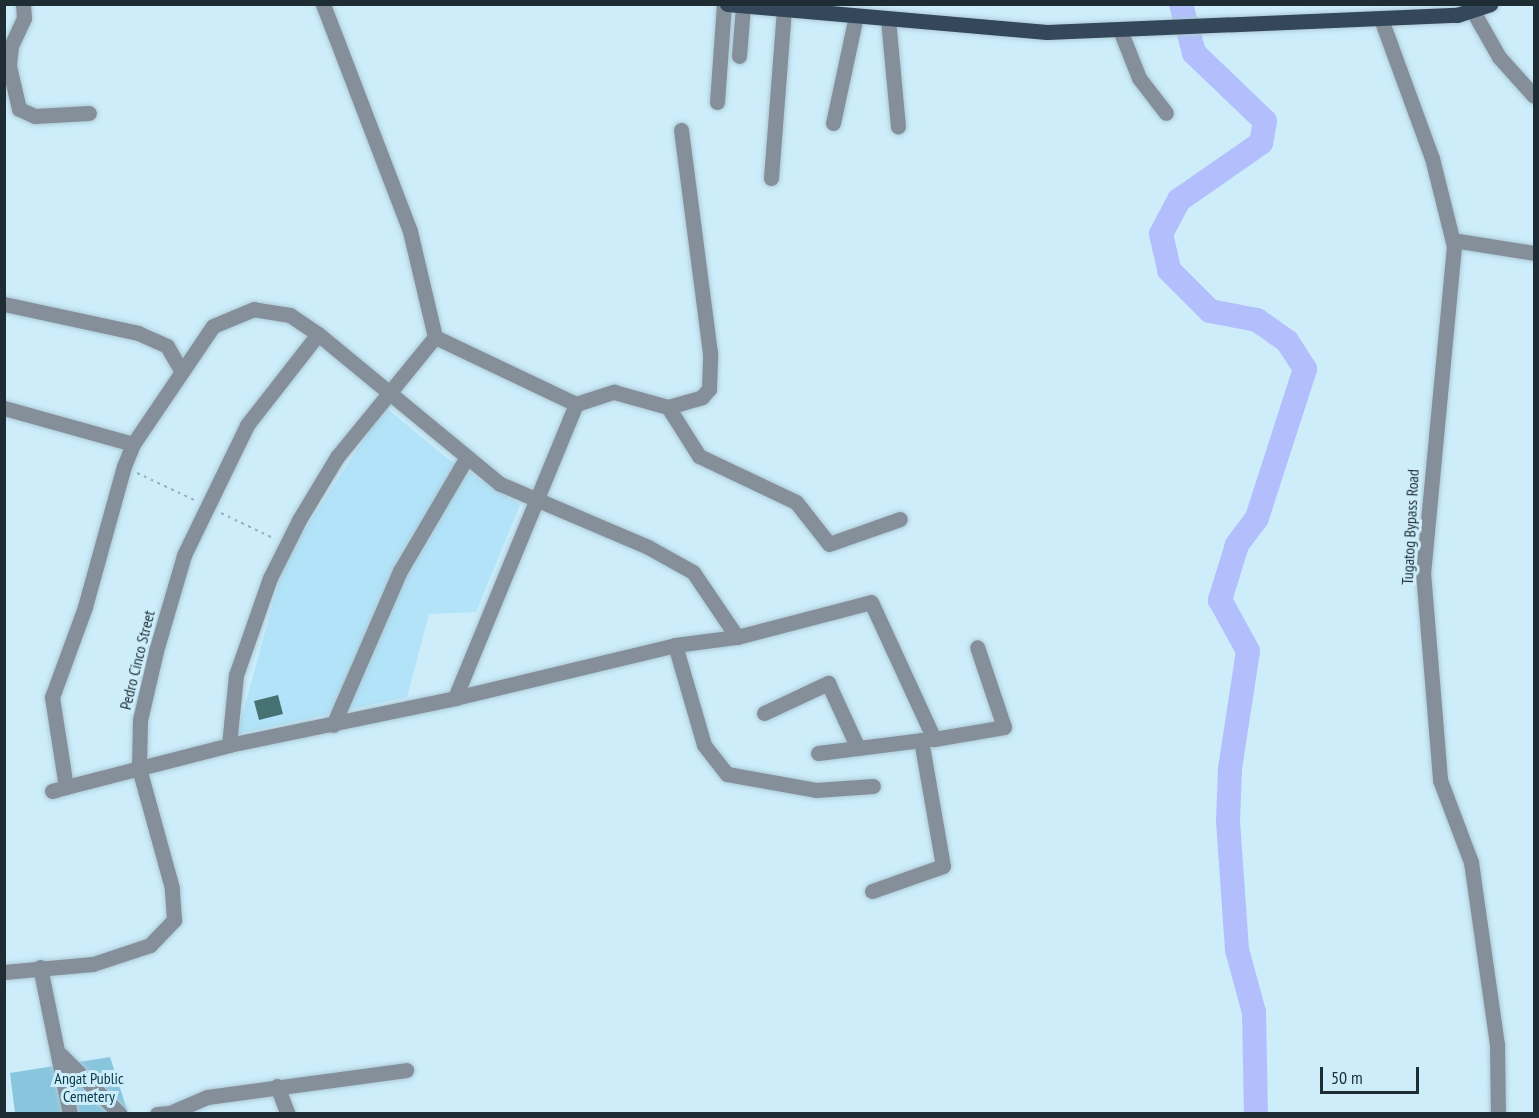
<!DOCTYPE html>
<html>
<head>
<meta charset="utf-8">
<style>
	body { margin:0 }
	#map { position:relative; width:1539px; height:1118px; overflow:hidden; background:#cdedfb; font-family:"PT Sans Narrow",sans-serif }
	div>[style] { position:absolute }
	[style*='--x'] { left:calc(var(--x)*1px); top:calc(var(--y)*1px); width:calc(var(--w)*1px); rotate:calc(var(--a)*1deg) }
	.built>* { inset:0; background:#b2e3f8 }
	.green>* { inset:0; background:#88c6de }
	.river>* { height:24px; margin:-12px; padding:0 12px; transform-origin:12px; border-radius:12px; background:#b2bffc }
	.building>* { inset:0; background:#467274 }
	.path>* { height:2px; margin-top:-1px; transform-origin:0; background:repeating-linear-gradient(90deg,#97b2be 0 3px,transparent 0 7.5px) }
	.roads { filter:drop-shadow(0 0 2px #adcad7) drop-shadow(0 0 2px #adcad7) }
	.minor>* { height:15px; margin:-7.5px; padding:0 7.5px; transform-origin:7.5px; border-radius:7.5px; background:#848f9a }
	.major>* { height:15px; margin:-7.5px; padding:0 7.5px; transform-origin:7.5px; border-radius:7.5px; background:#34475b }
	span { translate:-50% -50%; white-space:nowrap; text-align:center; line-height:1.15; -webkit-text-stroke:6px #cdedfb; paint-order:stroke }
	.street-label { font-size:16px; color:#1d2d33 }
	.park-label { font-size:16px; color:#0a3a4a }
	.frame { position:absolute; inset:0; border:6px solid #1d2d33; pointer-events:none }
	.scale { position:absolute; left:1320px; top:1067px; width:99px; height:27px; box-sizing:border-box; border:3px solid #1d2d33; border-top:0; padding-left:8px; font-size:18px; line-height:21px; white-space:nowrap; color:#1d2d33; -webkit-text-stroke:4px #cdedfb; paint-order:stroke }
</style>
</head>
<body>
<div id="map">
	<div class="built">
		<i style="clip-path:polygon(385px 407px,447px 458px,520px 505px,476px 612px,429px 614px,407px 697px,237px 734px,285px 560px)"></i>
	</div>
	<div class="green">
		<i style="clip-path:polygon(110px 1057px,128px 1113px,15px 1113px,10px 1073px)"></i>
	</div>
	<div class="river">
		<i style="--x:1181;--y:4;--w:51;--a:75.1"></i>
		<i style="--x:1194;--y:53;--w:98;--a:43.8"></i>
		<i style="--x:1265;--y:121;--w:22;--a:100"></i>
		<i style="--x:1261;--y:143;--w:100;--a:145.2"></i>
		<i style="--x:1179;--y:200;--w:38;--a:118"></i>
		<i style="--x:1161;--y:234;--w:37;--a:77"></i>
		<i style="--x:1169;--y:270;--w:58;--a:45"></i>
		<i style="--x:1210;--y:311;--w:48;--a:10.8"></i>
		<i style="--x:1257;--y:320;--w:37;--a:35"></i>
		<i style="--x:1287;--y:341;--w:33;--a:57"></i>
		<i style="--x:1305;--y:369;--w:157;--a:107.9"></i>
		<i style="--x:1257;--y:518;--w:34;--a:127"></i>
		<i style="--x:1237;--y:545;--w:58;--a:107.2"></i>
		<i style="--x:1220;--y:600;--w:58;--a:61.2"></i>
		<i style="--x:1248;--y:651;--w:119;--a:98.7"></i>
		<i style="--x:1230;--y:769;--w:52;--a:92.2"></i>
		<i style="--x:1228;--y:821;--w:129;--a:86"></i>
		<i style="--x:1237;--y:950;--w:64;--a:74.7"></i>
		<i style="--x:1254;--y:1012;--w:102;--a:88.9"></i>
	</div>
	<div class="building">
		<i style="clip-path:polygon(278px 695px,283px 714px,259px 720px,254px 701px)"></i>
	</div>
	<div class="path">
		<i style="--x:137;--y:473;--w:63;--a:25.3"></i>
		<i style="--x:221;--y:513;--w:60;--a:25.7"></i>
	</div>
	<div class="roads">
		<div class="minor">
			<i style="--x:23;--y:4;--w:14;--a:86"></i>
			<i style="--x:24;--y:18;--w:31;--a:115"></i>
			<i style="--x:11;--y:46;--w:20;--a:96"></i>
			<i style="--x:9;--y:66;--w:44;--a:76.9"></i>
			<i style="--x:19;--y:109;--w:17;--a:24"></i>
			<i style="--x:35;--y:116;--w:54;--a:-3.2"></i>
			<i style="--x:1474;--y:13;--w:51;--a:60.4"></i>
			<i style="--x:1499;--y:57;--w:52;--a:48.1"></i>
			<i style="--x:888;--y:19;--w:108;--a:84.7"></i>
			<i style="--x:1381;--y:19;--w:148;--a:69.9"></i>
			<i style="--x:1432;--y:158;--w:91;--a:76"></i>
			<i style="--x:1454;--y:246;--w:327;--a:95.4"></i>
			<i style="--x:1423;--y:572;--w:209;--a:85.3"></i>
			<i style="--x:1440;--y:780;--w:88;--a:69.3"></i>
			<i style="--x:1471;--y:862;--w:185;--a:81.9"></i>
			<i style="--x:1497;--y:1045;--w:69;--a:89.2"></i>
			<i style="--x:1120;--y:30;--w:52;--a:68.4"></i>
			<i style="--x:1139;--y:78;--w:44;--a:52.4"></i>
			<i style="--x:739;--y:56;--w:50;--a:-85.4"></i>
			<i style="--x:717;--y:102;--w:98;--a:-85.9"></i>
			<i style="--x:833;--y:123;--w:109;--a:-77.9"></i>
			<i style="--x:771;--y:178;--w:169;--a:-85.6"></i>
			<i style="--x:1453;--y:240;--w:82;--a:9.1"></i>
			<i style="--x:4;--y:304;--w:137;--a:12.2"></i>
			<i style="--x:138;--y:333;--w:32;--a:24"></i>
			<i style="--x:167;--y:346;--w:28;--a:60"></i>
			<i style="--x:435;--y:337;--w:156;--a:25.4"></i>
			<i style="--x:576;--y:404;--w:318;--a:112.4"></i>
			<i style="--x:576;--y:404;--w:40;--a:-18"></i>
			<i style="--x:614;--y:392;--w:56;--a:15.5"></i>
			<i style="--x:668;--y:407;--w:35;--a:-16"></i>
			<i style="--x:702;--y:397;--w:11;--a:-49"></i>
			<i style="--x:709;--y:389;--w:36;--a:-88"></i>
			<i style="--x:710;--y:353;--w:225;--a:-97.4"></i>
			<i style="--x:668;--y:407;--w:58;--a:57.7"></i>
			<i style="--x:699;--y:456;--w:107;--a:25.4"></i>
			<i style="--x:796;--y:502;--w:53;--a:51.8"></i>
			<i style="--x:829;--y:544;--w:75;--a:-19.4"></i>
			<i style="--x:4;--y:408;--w:134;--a:15.6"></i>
			<i style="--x:737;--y:637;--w:138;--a:-14.6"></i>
			<i style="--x:871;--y:602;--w:151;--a:65.3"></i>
			<i style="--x:934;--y:739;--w:71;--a:-9.7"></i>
			<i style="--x:1004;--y:727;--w:84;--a:-108.6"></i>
			<i style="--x:675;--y:645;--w:104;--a:73.8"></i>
			<i style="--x:704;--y:745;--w:37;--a:52"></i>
			<i style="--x:727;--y:774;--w:90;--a:10.2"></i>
			<i style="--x:816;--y:790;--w:57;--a:-4"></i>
			<i style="--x:764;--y:713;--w:71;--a:-25.1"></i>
			<i style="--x:828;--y:683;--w:69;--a:65.3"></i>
			<i style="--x:333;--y:725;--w:168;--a:-66.5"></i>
			<i style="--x:400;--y:571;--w:132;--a:-59.6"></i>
			<i style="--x:229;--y:745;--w:70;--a:-84.3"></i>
			<i style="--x:236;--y:675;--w:103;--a:-70.7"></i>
			<i style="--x:270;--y:578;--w:65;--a:-63.4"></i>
			<i style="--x:299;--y:520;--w:74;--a:-58.9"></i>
			<i style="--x:337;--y:457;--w:155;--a:-50.8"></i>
			<i style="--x:435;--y:337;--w:109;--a:-103.3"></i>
			<i style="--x:410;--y:231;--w:243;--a:-111"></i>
			<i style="--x:818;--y:753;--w:114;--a:-7.1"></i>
			<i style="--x:52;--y:791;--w:15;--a:-16"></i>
			<i style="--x:66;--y:787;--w:168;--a:-14.4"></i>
			<i style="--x:229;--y:745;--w:231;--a:-11.7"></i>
			<i style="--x:455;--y:698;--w:226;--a:-13.5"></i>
			<i style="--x:675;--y:645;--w:63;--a:-7.4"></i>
			<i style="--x:737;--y:637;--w:78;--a:-124.1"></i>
			<i style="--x:693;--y:572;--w:51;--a:-150.9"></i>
			<i style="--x:648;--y:547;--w:161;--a:-156.9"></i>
			<i style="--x:500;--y:484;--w:236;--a:-140.5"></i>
			<i style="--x:318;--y:334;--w:34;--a:-146"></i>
			<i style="--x:290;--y:315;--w:36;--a:-171"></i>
			<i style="--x:254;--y:309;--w:44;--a:157.5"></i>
			<i style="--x:213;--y:326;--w:143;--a:124.1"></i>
			<i style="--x:133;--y:444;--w:24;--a:112"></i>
			<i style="--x:124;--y:466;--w:146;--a:105.5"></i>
			<i style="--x:85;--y:607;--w:96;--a:110.1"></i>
			<i style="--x:52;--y:697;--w:91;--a:81.2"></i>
			<i style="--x:872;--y:891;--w:75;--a:-19.4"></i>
			<i style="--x:943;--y:866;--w:128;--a:-99.9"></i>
			<i style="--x:40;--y:967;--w:150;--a:78.5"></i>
			<i style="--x:4;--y:972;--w:89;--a:-5.1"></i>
			<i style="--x:93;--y:964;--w:60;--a:-18.4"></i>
			<i style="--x:150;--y:945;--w:35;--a:-46"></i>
			<i style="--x:174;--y:920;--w:32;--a:-94"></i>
			<i style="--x:172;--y:888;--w:124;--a:-105.4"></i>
			<i style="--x:139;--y:768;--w:48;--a:-88.8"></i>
			<i style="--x:140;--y:720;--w:71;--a:-76.9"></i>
			<i style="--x:156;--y:651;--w:100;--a:-73.7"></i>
			<i style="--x:184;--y:555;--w:144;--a:-64.1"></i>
			<i style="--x:247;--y:425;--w:115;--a:-52"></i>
			<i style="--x:61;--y:1055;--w:83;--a:45"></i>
			<i style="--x:277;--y:1086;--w:30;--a:69"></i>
			<i style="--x:157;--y:1114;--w:13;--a:-4"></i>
			<i style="--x:170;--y:1113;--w:40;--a:-23.4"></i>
			<i style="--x:207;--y:1097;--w:201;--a:-7.7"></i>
		</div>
		<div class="major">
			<i style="--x:727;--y:4;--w:321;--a:5"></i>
			<i style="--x:1047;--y:32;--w:410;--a:-2.4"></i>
			<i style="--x:1457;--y:15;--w:35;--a:-18"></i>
		</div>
	</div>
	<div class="street-label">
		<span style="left:1410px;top:527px;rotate:-87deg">Tugatog Bypass Road</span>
		<span style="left:137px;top:660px;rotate:-76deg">Pedro Cinco Street</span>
	</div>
	<div class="park-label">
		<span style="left:89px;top:1087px">Angat Public<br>Cemetery</span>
	</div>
	<div class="frame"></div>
	<div class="scale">50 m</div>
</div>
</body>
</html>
